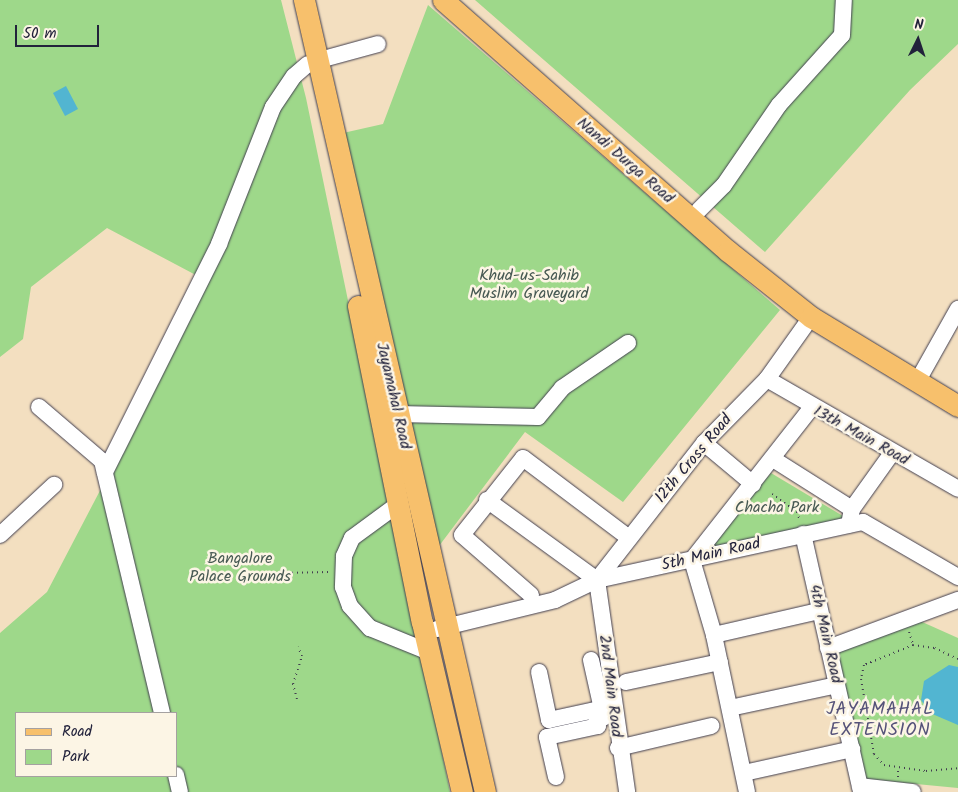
<!DOCTYPE html>
<html>
<head>
<meta charset="utf-8">
<style>
	body { margin:0 }
	#map { position:relative; width:958px; height:792px; overflow:hidden; background:#f3dfc0; font-family:Kalam,sans-serif }
	div>[style] { position:absolute }
	[style*='--x'] { left:calc(var(--x)*1px); top:calc(var(--y)*1px); width:calc(var(--w)*1px); rotate:calc(var(--a)*1deg) }
	.green>* { inset:0; background:#9ed88a }
	.water>* { inset:0; background:#52b5d1 }
	.path>* { height:2px; margin-top:-1px; transform-origin:0; background:repeating-linear-gradient(90deg,#413e4f 0 1px,transparent 0 5px) }
	.roads { filter:drop-shadow(0 0 1px #413e4f) drop-shadow(0 0 1px #413e4f) }
	.minor>* { height:16px; margin:-8px; padding:0 8px; transform-origin:8px; border-radius:8px; background:#fff }
	.major>* { height:21px; margin:-10.5px; padding:0 10.5px; transform-origin:10.5px; border-radius:10.5px; background:#f7c06c }
	span { translate:-50% -50%; white-space:nowrap; text-align:center; line-height:1.15; -webkit-text-stroke:5px #fcf5e5; paint-order:stroke }
	.street-label { font-size:16px; color:#22223b }
	.park-label { font-size:16px; color:#475953 }
	.neighbourhood-label { font-size:18px; color:#555279; letter-spacing:1px }
	.legend { position:absolute; left:15px; top:712px; width:162px; height:65px; box-sizing:border-box; background:#fcf5e5; border:1px solid #a5a1a1; margin:0; padding:6px 9px; list-style:none; font-size:15px; color:#22223b }
	.legend li { display:flex; align-items:center; gap:10px; height:25px }
	.legend b { width:25px; border:1px solid #a5a1a1 }
	.north { position:absolute; left:893px; top:15px; width:50px; height:50px; -webkit-text-stroke:4px #fcf5e5; paint-order:stroke; rotate:4deg; font-size:14px; font-weight:700; line-height:20px; text-align:center; color:#22223b }
	.north::after { content:''; display:block; margin:auto; width:18px; height:22px; background:#22223b; clip-path:polygon(50% 0,100% 100%,50% 72%,0 100%) }
	.scale { position:absolute; left:15px; top:25px; width:84px; height:22px; box-sizing:border-box; border:2px solid #22223b; border-top:0; padding-left:6px; font-size:15px; line-height:18px; white-space:nowrap; color:#22223b; -webkit-text-stroke:4px #fcf5e5; paint-order:stroke }
</style>
</head>
<body>
<div id="map">
	<div class="green">
		<i style="clip-path:polygon(evenodd,0 0,281px 0,306px 98px,450px 792px,0 792px,0 633px,47px 592px,209px 282px,107px 228px,31px 287px,23px 339px,0 357px,0 0,16px 713px,176px 713px,176px 776px,16px 776px,16px 713px)"></i>
		<i style="clip-path:polygon(475px 0,958px 0,958px 44px,910px 90px,765px 252px)"></i>
		<i style="clip-path:polygon(428px 5px,780px 310px,623px 502px,525px 432px,439px 546px,343px 133px,383px 124px)"></i>
		<i style="clip-path:polygon(771px 473px,848px 519px,703px 553px)"></i>
		<i style="clip-path:polygon(920px 621px,958px 638px,958px 788px,864px 779px,836px 651px)"></i>
	</div>
	<div class="water">
		<i style="clip-path:polygon(66px 86px,78px 109px,65px 116px,53px 93px)"></i>
		<i style="clip-path:polygon(949px 665px,958px 667px,958px 725px,930px 713px,921px 700px,924px 681px)"></i>
	</div>
	<div class="path">
		<i style="--x:772;--y:494;--w:31;--a:36"></i>
		<i style="--x:797;--y:512;--w:9;--a:72"></i>
		<i style="--x:282;--y:573;--w:47;--a:-1.2"></i>
		<i style="--x:909;--y:632;--w:13;--a:72"></i>
		<i style="--x:958;--y:659;--w:26;--a:-155"></i>
		<i style="--x:934;--y:648;--w:21;--a:-172"></i>
		<i style="--x:913;--y:645;--w:53;--a:157.8"></i>
		<i style="--x:864;--y:665;--w:14;--a:102"></i>
		<i style="--x:861;--y:679;--w:76;--a:80.2"></i>
		<i style="--x:874;--y:754;--w:15;--a:48"></i>
		<i style="--x:884;--y:765;--w:42;--a:8.1"></i>
		<i style="--x:926;--y:771;--w:32;--a:-5"></i>
		<i style="--x:297;--y:699;--w:16;--a:-105"></i>
		<i style="--x:293;--y:684;--w:29;--a:-72"></i>
		<i style="--x:302;--y:656;--w:10;--a:-114"></i>
		<i style="--x:898;--y:777;--w:10;--a:-90"></i>
	</div>
	<div class="roads">
		<div class="minor">
			<i style="--x:316;--y:61;--w:64;--a:-15.3"></i>
			<i style="--x:699;--y:210;--w:35;--a:-45"></i>
			<i style="--x:724;--y:185;--w:97;--a:-55.5"></i>
			<i style="--x:779;--y:105;--w:94;--a:-48"></i>
			<i style="--x:842;--y:35;--w:35;--a:-87"></i>
			<i style="--x:767;--y:379;--w:220;--a:29.9"></i>
			<i style="--x:917;--y:382;--w:84;--a:-60.7"></i>
			<i style="--x:39;--y:407;--w:83;--a:40.6"></i>
			<i style="--x:102;--y:461;--w:259;--a:76.6"></i>
			<i style="--x:397;--y:414;--w:141;--a:1.2"></i>
			<i style="--x:538;--y:417;--w:38;--a:-50"></i>
			<i style="--x:562;--y:388;--w:80;--a:-34.3"></i>
			<i style="--x:704;--y:443;--w:64;--a:39.9"></i>
			<i style="--x:773;--y:459;--w:93;--a:32.3"></i>
			<i style="--x:852;--y:509;--w:16;--a:101"></i>
			<i style="--x:105;--y:472;--w:255;--a:-63.4"></i>
			<i style="--x:219;--y:244;--w:147;--a:-68.5"></i>
			<i style="--x:273;--y:107;--w:37;--a:-56"></i>
			<i style="--x:294;--y:76;--w:18;--a:-41"></i>
			<i style="--x:487;--y:500;--w:136;--a:36"></i>
			<i style="--x:397;--y:505;--w:56;--a:143.7"></i>
			<i style="--x:352;--y:538;--w:20;--a:114"></i>
			<i style="--x:344;--y:556;--w:31;--a:92"></i>
			<i style="--x:343;--y:587;--w:20;--a:70"></i>
			<i style="--x:350;--y:606;--w:30;--a:48"></i>
			<i style="--x:370;--y:628;--w:64;--a:22.1"></i>
			<i style="--x:852;--y:509;--w:69;--a:-54.5"></i>
			<i style="--x:803;--y:534;--w:264;--a:77.3"></i>
			<i style="--x:0;--y:535;--w:74;--a:-42.8"></i>
			<i style="--x:597;--y:580;--w:174;--a:-52"></i>
			<i style="--x:704;--y:443;--w:90;--a:-45.5"></i>
			<i style="--x:767;--y:379;--w:76;--a:-54.6"></i>
			<i style="--x:597;--y:580;--w:214;--a:81.9"></i>
			<i style="--x:531;--y:595;--w:91;--a:-139"></i>
			<i style="--x:462;--y:535;--w:98;--a:-51.6"></i>
			<i style="--x:523;--y:458;--w:133;--a:37"></i>
			<i style="--x:437;--y:629;--w:122;--a:-13.8"></i>
			<i style="--x:555;--y:600;--w:47;--a:-25.5"></i>
			<i style="--x:597;--y:580;--w:272;--a:-12.3"></i>
			<i style="--x:863;--y:522;--w:110;--a:30.1"></i>
			<i style="--x:714;--y:635;--w:108;--a:-12.9"></i>
			<i style="--x:828;--y:648;--w:139;--a:-20.3"></i>
			<i style="--x:591;--y:660;--w:59;--a:77.4"></i>
			<i style="--x:539;--y:672;--w:49;--a:78.2"></i>
			<i style="--x:549;--y:720;--w:47;--a:-12.3"></i>
			<i style="--x:595;--y:710;--w:5;--a:79"></i>
			<i style="--x:626;--y:682;--w:96;--a:-12"></i>
			<i style="--x:730;--y:708;--w:109;--a:-12.1"></i>
			<i style="--x:618;--y:748;--w:96;--a:-13.3"></i>
			<i style="--x:744;--y:773;--w:111;--a:-12.5"></i>
			<i style="--x:176;--y:775;--w:17;--a:77"></i>
			<i style="--x:556;--y:777;--w:41;--a:-102.7"></i>
			<i style="--x:547;--y:737;--w:52;--a:-12.2"></i>
			<i style="--x:598;--y:726;--w:11;--a:-100"></i>
			<i style="--x:596;--y:715;--w:17;--a:-13"></i>
			<i style="--x:860;--y:786;--w:53;--a:6.5"></i>
			<i style="--x:747;--y:792;--w:160;--a:-101.9"></i>
			<i style="--x:714;--y:635;--w:78;--a:-106.3"></i>
			<i style="--x:692;--y:560;--w:193;--a:-51.9"></i>
		</div>
		<div class="major">
			<i style="--x:304;--y:0;--w:812;--a:77.13"></i>
			<i style="--x:443;--y:0;--w:380;--a:41.4"></i>
			<i style="--x:728;--y:251;--w:106;--a:38.5"></i>
			<i style="--x:811;--y:317;--w:172;--a:31.2"></i>
			<i style="--x:358;--y:306;--w:322;--a:78.6"></i>
			<i style="--x:422;--y:622;--w:175;--a:76.8"></i>
		</div>
	</div>
	<div class="street-label">
		<span style="left:625px;top:161px;rotate:41deg">Nandi Durga Road</span>
		<span style="left:393px;top:396px;rotate:77deg">Jayamahal Road</span>
		<span style="left:861px;top:436px;rotate:29deg">13th Main Road</span>
		<span style="left:694px;top:459px;rotate:-50deg">12th Cross Road</span>
		<span style="left:711px;top:555px;rotate:-13deg">5th Main Road</span>
		<span style="left:825px;top:634px;rotate:77deg">4th Main Road</span>
		<span style="left:610px;top:686px;rotate:83deg">2nd Main Road</span>
	</div>
	<div class="park-label">
		<span style="left:529px;top:285px">Khud-us-Sahib<br>Muslim Graveyard</span>
		<span style="left:777px;top:508px">Chacha Park</span>
		<span style="left:240px;top:568px">Bangalore<br>Palace Grounds</span>
	</div>
	<div class="neighbourhood-label">
		<span style="left:880px;top:721px">JAYAMAHAL<br>EXTENSION</span>
	</div>
	<ul class="legend">
	<li><b style="height:6px;background:#f7c06c"></b>Road</li>
	<li><b style="height:14px;background:#9ed88a"></b>Park</li>
	</ul>
	<div class="north">N</div>
	<div class="scale">50 m</div>
</div>
</body>
</html>
